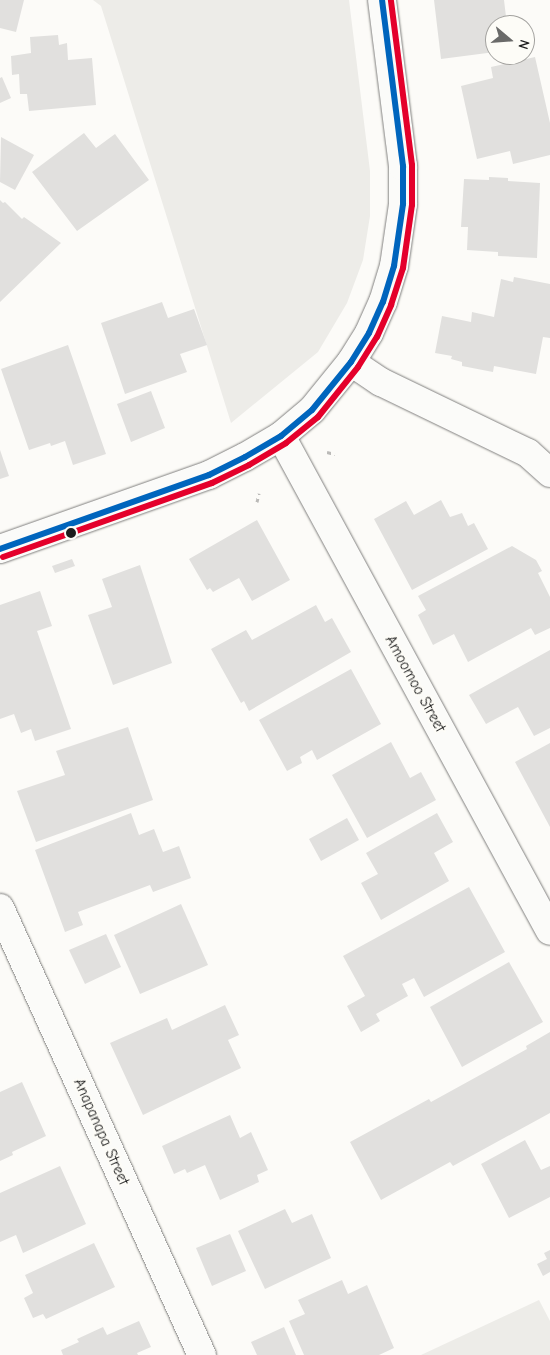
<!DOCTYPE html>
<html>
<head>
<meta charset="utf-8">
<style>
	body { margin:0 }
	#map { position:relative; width:550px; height:1355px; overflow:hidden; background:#fcfbf8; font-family:"Comic Neue",sans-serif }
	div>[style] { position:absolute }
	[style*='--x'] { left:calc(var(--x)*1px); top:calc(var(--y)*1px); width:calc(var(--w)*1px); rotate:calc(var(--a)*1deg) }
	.green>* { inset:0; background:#edece8 }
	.building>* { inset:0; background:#e1e0de }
	.path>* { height:3px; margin-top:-1.5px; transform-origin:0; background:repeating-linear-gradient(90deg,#bbbab8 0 4px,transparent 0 8px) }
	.roads { filter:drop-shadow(0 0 1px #81807f) drop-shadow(0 0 1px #81807f) }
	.minor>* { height:28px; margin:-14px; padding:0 14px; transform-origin:14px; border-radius:14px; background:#fbfbf9 }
	.bus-1>* { height:6px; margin:-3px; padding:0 3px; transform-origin:3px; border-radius:3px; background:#0065bd }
	.bus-2>* { height:6px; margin:-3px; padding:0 3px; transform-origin:3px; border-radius:3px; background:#e4002b }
	.dots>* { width:14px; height:14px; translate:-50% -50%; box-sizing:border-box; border:2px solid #fdfcf7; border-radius:50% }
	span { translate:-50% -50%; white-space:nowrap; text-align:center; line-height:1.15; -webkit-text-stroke:4.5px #fdfcf7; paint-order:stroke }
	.street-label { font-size:15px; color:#1c1c1c }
	.north { position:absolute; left:485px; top:15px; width:50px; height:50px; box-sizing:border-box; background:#fdfcf7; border:1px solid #a3a29f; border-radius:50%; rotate:108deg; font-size:14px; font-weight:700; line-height:20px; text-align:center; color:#1c1c1c }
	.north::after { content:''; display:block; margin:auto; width:18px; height:22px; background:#6a6a69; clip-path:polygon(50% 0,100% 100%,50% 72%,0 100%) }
</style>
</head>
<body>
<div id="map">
	<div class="green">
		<i style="clip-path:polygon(93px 0,349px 0,370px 171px,370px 216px,363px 260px,347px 303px,318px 352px,231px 423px,101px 6px)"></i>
		<i style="clip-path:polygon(539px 1300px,550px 1321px,550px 1355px,421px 1355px)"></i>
	</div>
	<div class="building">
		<i style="clip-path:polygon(0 0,24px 0,16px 32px,0 28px)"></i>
		<i style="clip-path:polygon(434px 0,504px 0,507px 25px,495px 25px,495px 52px,441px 59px)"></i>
		<i style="clip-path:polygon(58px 35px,59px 45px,67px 43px,68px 60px,92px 58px,96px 105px,29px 111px,27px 94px,20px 94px,19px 74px,12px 75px,11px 56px,31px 53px,30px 37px)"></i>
		<i style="clip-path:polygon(535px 57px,550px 123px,550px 155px,513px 164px,510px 151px,477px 159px,461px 86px,493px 78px,491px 67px)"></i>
		<i style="clip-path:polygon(2px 77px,11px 98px,0 103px,0 78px)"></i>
		<i style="clip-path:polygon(84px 133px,96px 148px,115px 134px,149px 180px,77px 231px,32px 172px)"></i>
		<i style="clip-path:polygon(1px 137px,34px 155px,15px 190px,0 182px)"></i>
		<i style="clip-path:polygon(489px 177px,508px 178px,508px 181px,540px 183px,537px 258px,498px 256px,498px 252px,467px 250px,468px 227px,461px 227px,464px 179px,489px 180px)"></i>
		<i style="clip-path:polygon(0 200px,3px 203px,5px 202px,22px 219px,24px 217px,61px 243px,0 302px)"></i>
		<i style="clip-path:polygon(514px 277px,550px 284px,550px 338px,543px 337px,536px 374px,494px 366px,493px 372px,462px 366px,462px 362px,451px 359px,452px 356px,435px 353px,442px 316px,471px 322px,472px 312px,494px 317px,501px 279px,513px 282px)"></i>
		<i style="clip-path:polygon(162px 302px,168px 318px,194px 309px,207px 345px,180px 354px,187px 372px,125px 394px,101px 323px)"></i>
		<i style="clip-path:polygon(68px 345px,106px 454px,73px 465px,65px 441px,51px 446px,50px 443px,29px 450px,1px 369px)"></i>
		<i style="clip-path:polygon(151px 391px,165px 428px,131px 442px,117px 404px)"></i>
		<i style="clip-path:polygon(0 450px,9px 476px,0 479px)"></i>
		<i style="clip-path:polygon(441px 500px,450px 517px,462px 513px,468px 526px,474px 523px,488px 549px,412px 590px,374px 519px,406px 501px,414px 515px)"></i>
		<i style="clip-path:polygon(257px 520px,290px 580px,252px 601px,239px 578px,213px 592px,210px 588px,207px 590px,189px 559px)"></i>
		<i style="clip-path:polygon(512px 546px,536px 560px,542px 571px,538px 573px,550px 597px,550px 628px,535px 635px,531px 628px,468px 662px,454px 634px,433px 645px,418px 615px,426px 610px,418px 596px)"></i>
		<i style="clip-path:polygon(72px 559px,75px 566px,55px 573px,52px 566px)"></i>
		<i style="clip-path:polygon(140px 565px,172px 663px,113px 685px,88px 615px,112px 607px,102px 579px)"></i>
		<i style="clip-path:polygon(40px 591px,52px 626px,37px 631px,71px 729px,35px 741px,31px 729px,21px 733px,14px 714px,0 719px,0 605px)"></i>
		<i style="clip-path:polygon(316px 605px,325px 622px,332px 618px,351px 652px,249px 711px,244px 701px,241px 703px,211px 649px,246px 630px,252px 640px)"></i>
		<i style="clip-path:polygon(550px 650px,550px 728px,534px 736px,518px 707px,486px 724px,469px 695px)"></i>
		<i style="clip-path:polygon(351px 669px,381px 724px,317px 760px,312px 750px,300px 757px,302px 763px,287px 771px,259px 720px)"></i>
		<i style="clip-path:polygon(128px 727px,153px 800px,36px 842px,17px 791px,65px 775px,56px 751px)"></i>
		<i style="clip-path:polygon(391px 742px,410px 778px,421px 772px,436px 800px,367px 838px,332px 775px)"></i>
		<i style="clip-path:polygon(550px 743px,550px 827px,515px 762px)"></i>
		<i style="clip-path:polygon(131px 813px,139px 835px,154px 829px,163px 852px,179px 846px,191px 878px,153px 892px,150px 885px,78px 912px,83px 925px,65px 932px,35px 850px)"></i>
		<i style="clip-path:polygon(437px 813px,453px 842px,434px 853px,449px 881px,381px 920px,361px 883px,378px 874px,366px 853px)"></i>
		<i style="clip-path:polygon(347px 818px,359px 840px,321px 861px,309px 839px)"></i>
		<i style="clip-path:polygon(469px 887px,505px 952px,424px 997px,414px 978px,402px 984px,408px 996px,376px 1014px,380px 1021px,361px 1032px,347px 1006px,365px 996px,343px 956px)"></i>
		<i style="clip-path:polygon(181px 904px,208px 965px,140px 994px,114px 935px)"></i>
		<i style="clip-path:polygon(106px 934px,121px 967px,85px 984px,69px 950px)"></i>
		<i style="clip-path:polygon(509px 962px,543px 1022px,462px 1067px,430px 1007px)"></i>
		<i style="clip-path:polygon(225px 1005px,239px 1035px,228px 1040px,241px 1068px,143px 1115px,110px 1043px,167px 1018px,172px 1030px)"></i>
		<i style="clip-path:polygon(550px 1032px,550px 1113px,453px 1166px,450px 1162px,381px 1200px,350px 1142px,429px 1099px,431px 1102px,527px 1049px,526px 1046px)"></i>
		<i style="clip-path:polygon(22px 1082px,46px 1136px,12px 1152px,13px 1155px,0 1161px,0 1092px)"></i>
		<i style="clip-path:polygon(230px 1115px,240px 1138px,251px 1132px,268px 1170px,257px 1175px,259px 1182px,220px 1200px,205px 1165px,187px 1173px,185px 1169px,174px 1174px,162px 1146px)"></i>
		<i style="clip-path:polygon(525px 1140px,541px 1170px,550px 1166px,550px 1197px,509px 1218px,481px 1164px)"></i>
		<i style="clip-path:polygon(60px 1166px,86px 1224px,23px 1253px,16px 1235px,0 1242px,0 1193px)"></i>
		<i style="clip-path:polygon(285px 1209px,292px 1223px,312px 1214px,331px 1258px,265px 1289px,238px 1231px)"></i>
		<i style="clip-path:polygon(230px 1234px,246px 1271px,212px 1286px,196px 1248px)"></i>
		<i style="clip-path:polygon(94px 1243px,115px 1287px,46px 1319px,43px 1314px,33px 1318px,24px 1298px,33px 1293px,25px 1275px)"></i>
		<i style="clip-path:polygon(550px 1250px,550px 1272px,543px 1276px,537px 1264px,547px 1259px,544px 1253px)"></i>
		<i style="clip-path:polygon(342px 1280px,348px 1294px,367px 1285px,394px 1348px,379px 1355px,304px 1355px,289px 1321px,305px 1314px,298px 1300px)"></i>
		<i style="clip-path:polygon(139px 1321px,151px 1347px,137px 1353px,138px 1355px,63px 1355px,61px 1350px,79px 1342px,77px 1339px,103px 1327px,107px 1335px)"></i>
		<i style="clip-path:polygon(284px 1327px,296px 1355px,257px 1355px,251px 1342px)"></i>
	</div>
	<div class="path">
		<i style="--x:327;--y:452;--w:8;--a:14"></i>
		<i style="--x:257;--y:502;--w:9;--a:-77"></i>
	</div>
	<div class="roads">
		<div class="minor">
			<i style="--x:351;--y:362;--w:36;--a:34"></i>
			<i style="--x:381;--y:382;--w:163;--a:25.8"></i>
			<i style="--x:528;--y:453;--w:30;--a:42"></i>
			<i style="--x:281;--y:436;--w:563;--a:61.48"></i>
			<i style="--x:0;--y:549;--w:222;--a:-19.5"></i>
			<i style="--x:209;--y:475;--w:40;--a:-26.6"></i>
			<i style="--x:245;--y:457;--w:42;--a:-30.3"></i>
			<i style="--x:281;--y:436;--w:40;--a:-40"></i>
			<i style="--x:312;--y:410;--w:62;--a:-50.9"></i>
			<i style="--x:351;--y:362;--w:34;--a:-58"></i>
			<i style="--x:369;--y:333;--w:34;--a:-66"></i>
			<i style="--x:383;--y:302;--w:38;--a:-73"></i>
			<i style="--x:394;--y:266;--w:63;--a:-81.7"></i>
			<i style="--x:403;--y:204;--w:38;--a:-90"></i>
			<i style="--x:403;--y:166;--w:167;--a:-97.2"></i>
			<i style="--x:0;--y:908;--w:491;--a:65.7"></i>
		</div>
	</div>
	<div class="bus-1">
		<i style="--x:0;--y:549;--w:222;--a:-19.5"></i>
		<i style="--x:209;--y:475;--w:40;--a:-26.6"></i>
		<i style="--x:245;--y:457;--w:42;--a:-30.3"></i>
		<i style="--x:281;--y:436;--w:40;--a:-40"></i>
		<i style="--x:312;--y:410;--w:62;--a:-50.9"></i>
		<i style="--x:351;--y:362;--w:34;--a:-58"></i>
		<i style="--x:369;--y:333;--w:34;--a:-66"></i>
		<i style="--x:383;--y:302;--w:38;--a:-73"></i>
		<i style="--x:394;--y:266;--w:63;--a:-81.7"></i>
		<i style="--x:403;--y:204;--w:38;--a:-90"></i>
		<i style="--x:403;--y:166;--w:167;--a:-97.2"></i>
	</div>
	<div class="bus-2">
		<i style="--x:3;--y:557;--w:222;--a:-19.5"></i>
		<i style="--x:212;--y:483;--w:41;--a:-25.9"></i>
		<i style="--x:249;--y:465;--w:43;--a:-30.7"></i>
		<i style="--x:286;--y:443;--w:41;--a:-39.1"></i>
		<i style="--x:318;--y:417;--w:64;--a:-51.3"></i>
		<i style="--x:358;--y:367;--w:36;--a:-58"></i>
		<i style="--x:377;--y:337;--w:35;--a:-66"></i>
		<i style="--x:391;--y:305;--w:39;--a:-72"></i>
		<i style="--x:403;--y:268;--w:64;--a:-81.9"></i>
		<i style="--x:412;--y:205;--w:40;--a:-90"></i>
		<i style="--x:412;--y:165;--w:166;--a:-97.3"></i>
	</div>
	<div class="dots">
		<i style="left:71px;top:533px;background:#1c1c1c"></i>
	</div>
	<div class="street-label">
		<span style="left:415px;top:684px;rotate:61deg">Amoomoo Street</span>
		<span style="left:101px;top:1132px;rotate:66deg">Anapanapa Street</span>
	</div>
	<div class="north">N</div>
</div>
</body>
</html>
